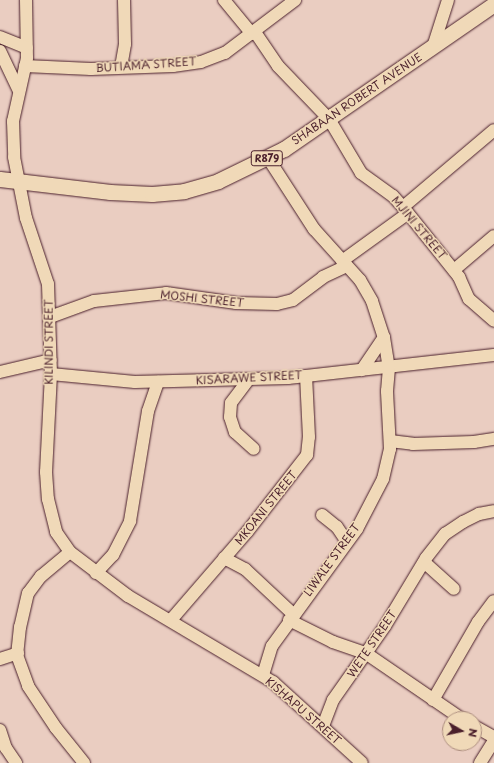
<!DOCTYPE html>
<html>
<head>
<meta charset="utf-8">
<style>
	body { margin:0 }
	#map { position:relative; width:494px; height:763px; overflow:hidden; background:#eacdc1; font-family:"Playpen Sans",sans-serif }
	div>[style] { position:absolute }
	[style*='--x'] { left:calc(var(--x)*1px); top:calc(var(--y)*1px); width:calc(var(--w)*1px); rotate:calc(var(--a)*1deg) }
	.roads { filter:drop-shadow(0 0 1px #4a1f2b) drop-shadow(0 0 1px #4a1f2b) }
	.minor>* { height:12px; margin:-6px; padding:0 6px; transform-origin:6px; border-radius:6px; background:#f0d9b8 }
	.major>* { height:15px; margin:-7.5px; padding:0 7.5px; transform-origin:7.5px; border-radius:7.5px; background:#f0d9b8 }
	span { translate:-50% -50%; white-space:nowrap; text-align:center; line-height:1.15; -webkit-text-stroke:3px #f0d9b8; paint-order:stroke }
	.shield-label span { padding:1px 3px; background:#f0d9b8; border:1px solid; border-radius:3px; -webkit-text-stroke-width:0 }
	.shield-label { font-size:10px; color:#4a1f2b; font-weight:700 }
	.street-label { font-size:11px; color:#4a1f2b }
	.north { position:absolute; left:442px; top:711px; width:40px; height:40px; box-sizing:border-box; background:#f0d9b8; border:1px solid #ae8f80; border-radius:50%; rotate:99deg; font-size:11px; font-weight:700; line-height:16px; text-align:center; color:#4a1f2b }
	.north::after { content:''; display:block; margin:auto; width:14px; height:18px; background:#4a1f2b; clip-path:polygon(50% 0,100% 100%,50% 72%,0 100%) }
</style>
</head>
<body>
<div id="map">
	<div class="roads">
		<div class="minor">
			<i style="--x:26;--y:0;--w:58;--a:89"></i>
			<i style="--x:27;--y:58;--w:65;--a:102.5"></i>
			<i style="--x:13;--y:121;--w:36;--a:88"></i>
			<i style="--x:14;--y:157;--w:62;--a:78.9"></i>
			<i style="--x:26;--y:218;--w:70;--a:71.6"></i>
			<i style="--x:48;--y:284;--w:90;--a:88.1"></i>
			<i style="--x:51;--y:374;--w:98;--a:92.9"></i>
			<i style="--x:46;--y:472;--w:27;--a:86"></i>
			<i style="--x:48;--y:499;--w:34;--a:76"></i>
			<i style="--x:56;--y:532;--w:24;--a:55"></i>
			<i style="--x:70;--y:552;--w:73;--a:37.2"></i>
			<i style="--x:128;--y:596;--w:169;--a:30.7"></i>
			<i style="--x:273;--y:682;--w:120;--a:42.3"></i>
			<i style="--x:224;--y:0;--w:44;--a:50.5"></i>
			<i style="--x:255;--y:32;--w:41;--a:55.9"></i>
			<i style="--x:278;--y:66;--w:74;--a:46.1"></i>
			<i style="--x:329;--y:119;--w:63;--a:59.3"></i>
			<i style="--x:361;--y:173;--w:39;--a:36"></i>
			<i style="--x:393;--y:196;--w:15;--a:48"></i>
			<i style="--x:403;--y:207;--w:90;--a:51.3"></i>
			<i style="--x:459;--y:277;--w:24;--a:66"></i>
			<i style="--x:469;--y:299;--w:33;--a:41"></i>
			<i style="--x:0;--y:37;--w:29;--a:22"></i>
			<i style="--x:433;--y:47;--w:49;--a:-72.3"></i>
			<i style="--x:0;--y:51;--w:44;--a:64.6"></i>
			<i style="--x:25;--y:66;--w:66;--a:2.6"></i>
			<i style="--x:91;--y:69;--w:82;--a:-2.1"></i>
			<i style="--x:173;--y:66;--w:28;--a:-8"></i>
			<i style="--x:201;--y:62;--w:26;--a:-21"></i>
			<i style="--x:225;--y:53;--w:88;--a:-37.1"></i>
			<i style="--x:121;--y:67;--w:23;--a:-80"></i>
			<i style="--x:125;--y:44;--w:44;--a:-91.3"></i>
			<i style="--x:268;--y:158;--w:85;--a:57.1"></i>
			<i style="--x:314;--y:229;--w:69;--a:48"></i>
			<i style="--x:360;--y:280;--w:24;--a:60"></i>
			<i style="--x:372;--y:301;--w:38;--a:72"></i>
			<i style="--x:384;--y:337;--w:40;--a:124"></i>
			<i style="--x:403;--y:207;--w:119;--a:-40.2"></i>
			<i style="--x:342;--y:261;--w:80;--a:-35.9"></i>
			<i style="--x:454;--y:270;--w:52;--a:-40.4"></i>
			<i style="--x:50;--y:317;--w:47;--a:-20"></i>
			<i style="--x:94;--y:301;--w:72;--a:-6.3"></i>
			<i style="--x:166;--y:293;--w:71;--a:8.1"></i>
			<i style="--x:236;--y:303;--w:41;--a:1.4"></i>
			<i style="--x:277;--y:304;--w:16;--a:-14"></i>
			<i style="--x:293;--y:300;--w:38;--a:-37"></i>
			<i style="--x:323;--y:277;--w:26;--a:-25"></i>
			<i style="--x:0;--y:372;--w:52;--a:-13.2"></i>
			<i style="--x:51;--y:374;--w:84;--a:5.4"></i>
			<i style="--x:135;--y:382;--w:153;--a:-1.5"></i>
			<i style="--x:288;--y:378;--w:207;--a:-6.4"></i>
			<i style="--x:249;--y:379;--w:30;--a:127"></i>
			<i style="--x:231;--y:403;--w:14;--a:94"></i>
			<i style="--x:230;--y:417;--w:16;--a:72"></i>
			<i style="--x:235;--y:432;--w:25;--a:42"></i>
			<i style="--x:390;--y:441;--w:23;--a:7"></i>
			<i style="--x:413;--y:444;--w:61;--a:-1.9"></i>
			<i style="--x:474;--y:442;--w:20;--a:-9"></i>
			<i style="--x:322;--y:515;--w:19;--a:39"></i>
			<i style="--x:337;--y:527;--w:18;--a:56"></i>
			<i style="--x:70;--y:552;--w:38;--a:140"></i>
			<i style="--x:41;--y:576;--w:21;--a:127"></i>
			<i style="--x:28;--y:593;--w:35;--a:103"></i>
			<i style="--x:20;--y:627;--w:28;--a:96"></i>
			<i style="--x:17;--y:655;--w:33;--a:70"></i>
			<i style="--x:28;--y:686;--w:50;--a:56.3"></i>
			<i style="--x:56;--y:728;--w:45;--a:51.3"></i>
			<i style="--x:224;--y:558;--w:24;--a:28"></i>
			<i style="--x:245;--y:569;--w:66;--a:43.2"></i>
			<i style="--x:424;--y:562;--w:40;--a:42"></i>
			<i style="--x:96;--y:573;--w:25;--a:-47"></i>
			<i style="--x:113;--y:555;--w:38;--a:-63"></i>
			<i style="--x:130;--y:521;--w:111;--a:-80.7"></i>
			<i style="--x:148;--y:411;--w:31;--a:-71"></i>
			<i style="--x:171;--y:620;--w:116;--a:-49.2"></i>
			<i style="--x:247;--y:532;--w:98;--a:-52.1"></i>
			<i style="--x:307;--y:455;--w:18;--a:-84"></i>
			<i style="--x:309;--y:437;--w:61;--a:-92.8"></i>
			<i style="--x:289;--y:620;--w:49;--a:26.6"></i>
			<i style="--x:333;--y:642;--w:36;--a:19"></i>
			<i style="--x:367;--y:654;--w:115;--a:34.4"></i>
			<i style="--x:0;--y:659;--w:19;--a:-18"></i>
			<i style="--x:263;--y:675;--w:30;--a:-73"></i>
			<i style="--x:272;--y:646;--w:145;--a:-54"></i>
			<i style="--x:357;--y:529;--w:56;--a:-62.5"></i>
			<i style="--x:383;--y:479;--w:31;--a:-77"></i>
			<i style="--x:390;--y:449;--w:58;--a:-93"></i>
			<i style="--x:387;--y:391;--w:22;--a:-85"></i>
			<i style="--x:389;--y:369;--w:32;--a:-99"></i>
			<i style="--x:433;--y:700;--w:90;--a:-60"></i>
			<i style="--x:478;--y:622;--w:26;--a:-53"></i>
			<i style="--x:323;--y:726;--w:28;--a:-69"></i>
			<i style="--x:333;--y:700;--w:90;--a:-54.9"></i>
			<i style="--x:385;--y:626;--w:79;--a:-58.9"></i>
			<i style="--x:426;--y:558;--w:31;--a:-52"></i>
			<i style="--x:445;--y:534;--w:22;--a:-34"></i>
			<i style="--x:463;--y:522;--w:18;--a:-27"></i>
			<i style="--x:479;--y:514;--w:15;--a:-11"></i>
			<i style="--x:474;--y:726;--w:23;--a:29"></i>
			<i style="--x:0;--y:730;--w:19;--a:72"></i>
			<i style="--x:6;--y:748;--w:18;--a:56"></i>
			<i style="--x:480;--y:763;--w:26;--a:-58"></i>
		</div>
		<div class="major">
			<i style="--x:0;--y:179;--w:111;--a:6.7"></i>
			<i style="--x:110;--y:192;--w:42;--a:2.7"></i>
			<i style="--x:152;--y:194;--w:32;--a:-5"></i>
			<i style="--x:184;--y:191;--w:35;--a:-16"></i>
			<i style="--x:218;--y:181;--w:73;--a:-25.9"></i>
			<i style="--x:284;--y:149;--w:255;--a:-34.6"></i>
		</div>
	</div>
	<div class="shield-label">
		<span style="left:267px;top:158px">R879</span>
	</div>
	<div class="street-label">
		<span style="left:146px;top:65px;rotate:-4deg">BUTIAMA STREET</span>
		<span style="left:357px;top:99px;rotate:-34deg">SHABAAN ROBERT AVENUE</span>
		<span style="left:419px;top:228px;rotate:50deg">MJINI STREET</span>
		<span style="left:202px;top:299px;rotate:6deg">MOSHI STREET</span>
		<span style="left:49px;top:342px;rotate:-90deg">KILINDI STREET</span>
		<span style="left:249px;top:378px;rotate:-3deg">KISARAWE STREET</span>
		<span style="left:266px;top:508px;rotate:-51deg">MKOANI STREET</span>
		<span style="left:332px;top:560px;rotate:-54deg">LIWALE STREET</span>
		<span style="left:372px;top:644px;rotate:-56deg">WETE STREET</span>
		<span style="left:303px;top:711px;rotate:41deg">KISHAPU STREET</span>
	</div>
	<div class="north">N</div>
</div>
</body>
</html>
